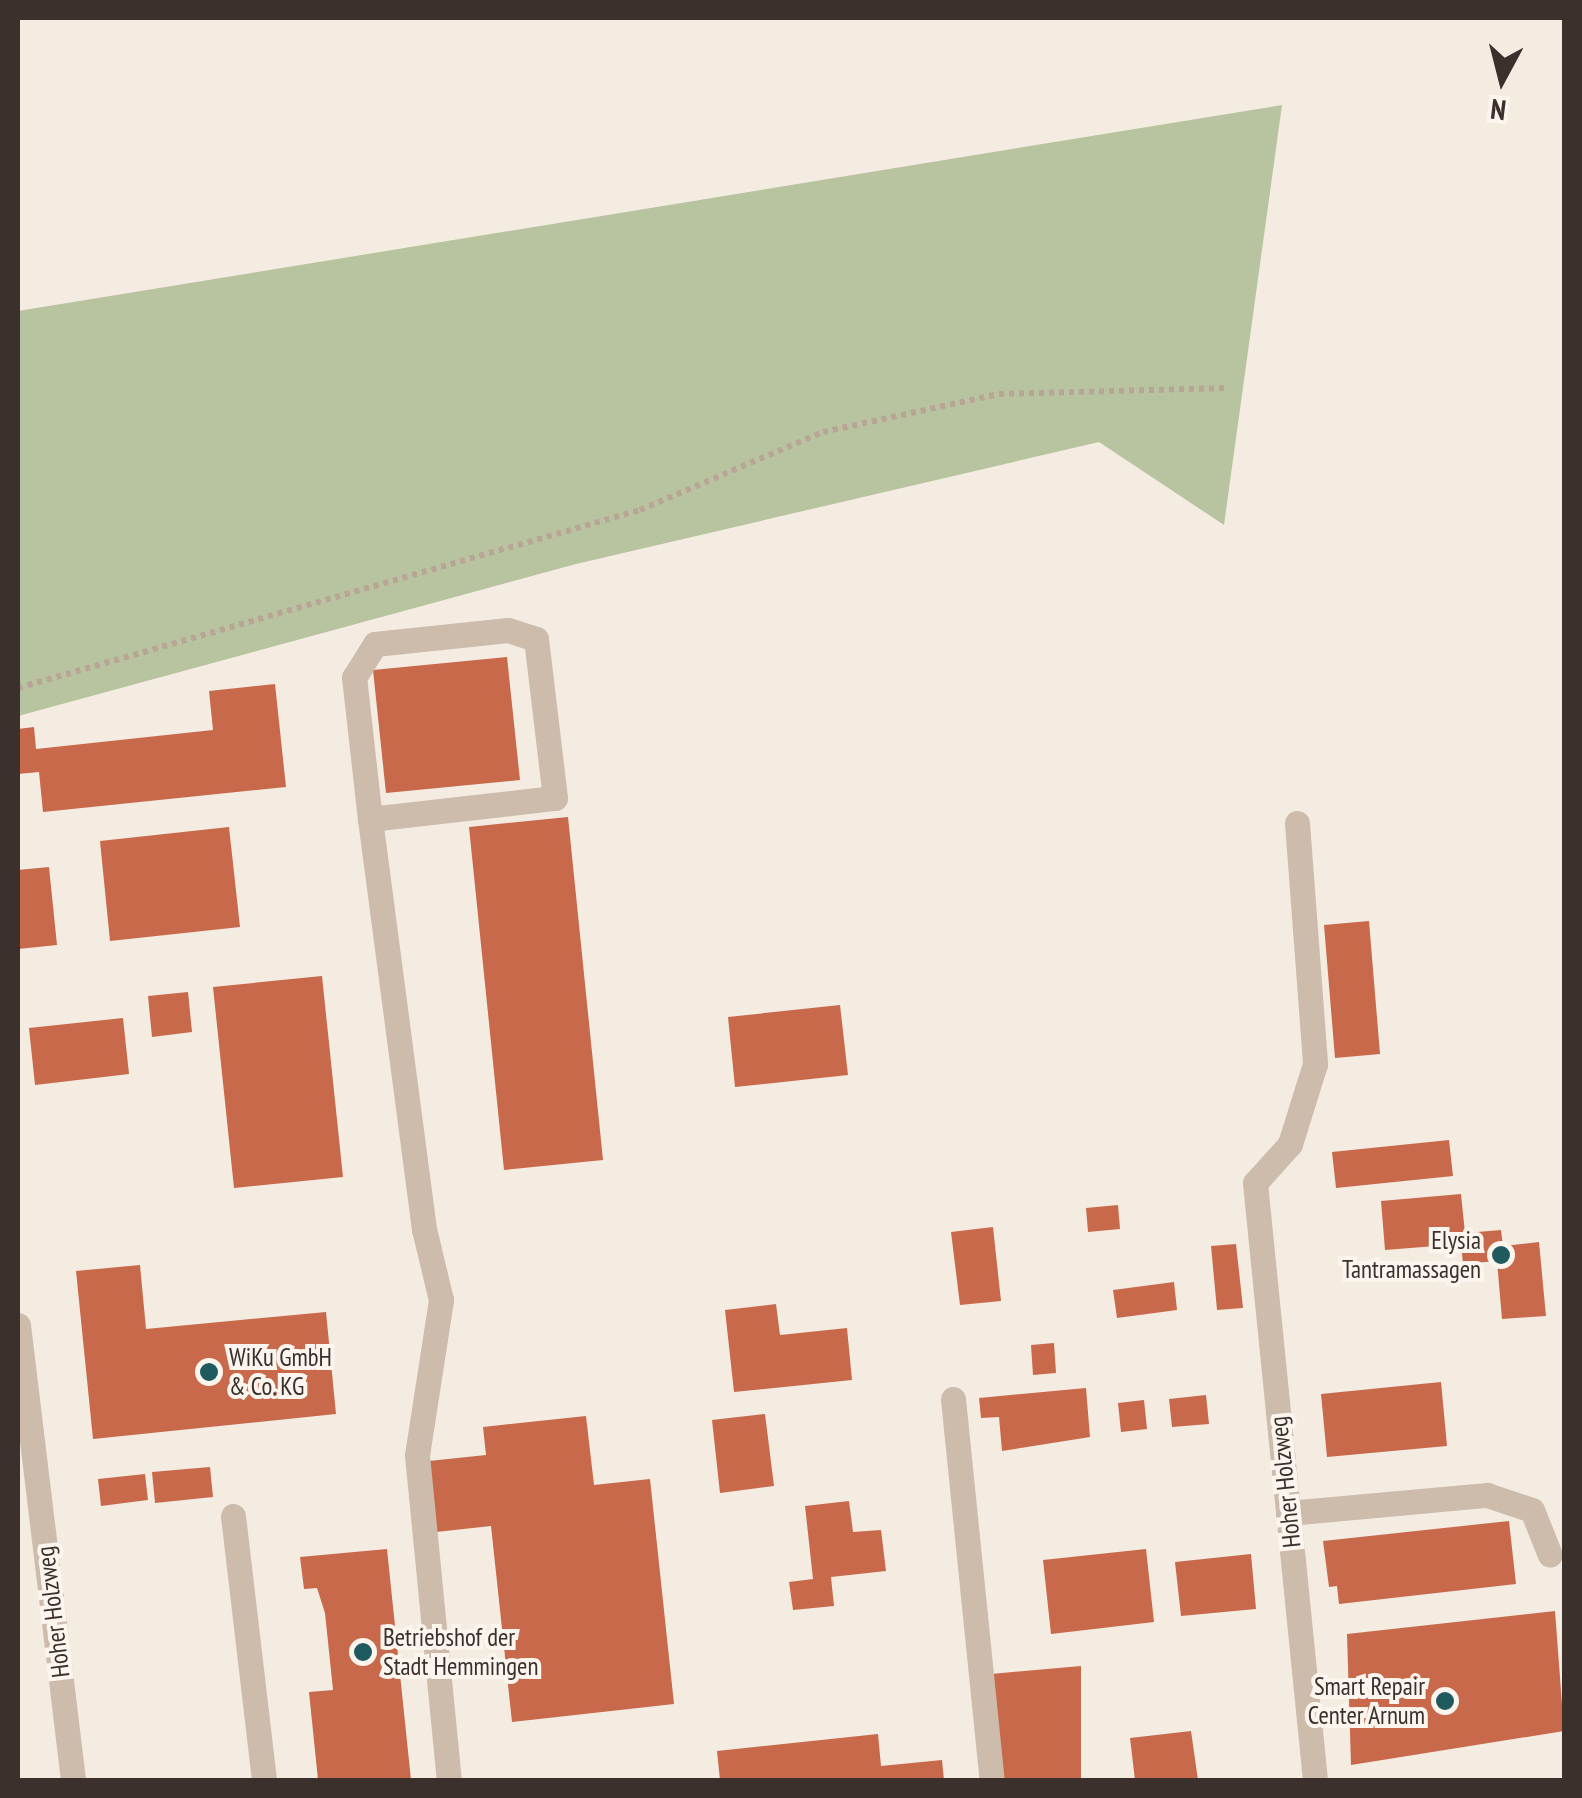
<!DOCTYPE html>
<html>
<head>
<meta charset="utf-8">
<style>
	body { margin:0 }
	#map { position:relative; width:1582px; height:1798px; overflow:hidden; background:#f4ebe1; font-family:"PT Sans Narrow",sans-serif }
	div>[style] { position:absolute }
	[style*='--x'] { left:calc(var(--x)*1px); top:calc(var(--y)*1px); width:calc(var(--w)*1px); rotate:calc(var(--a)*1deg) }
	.green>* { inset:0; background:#b8c4a0 }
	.building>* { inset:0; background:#c8694b }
	.path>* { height:6px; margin-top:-3px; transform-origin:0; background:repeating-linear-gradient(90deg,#b9a596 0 5px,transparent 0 10px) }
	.minor>* { height:25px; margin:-12.5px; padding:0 12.5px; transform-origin:12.5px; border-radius:12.5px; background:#cdbbac }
	.dots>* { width:28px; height:28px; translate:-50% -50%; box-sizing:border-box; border:5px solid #fbf5ee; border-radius:50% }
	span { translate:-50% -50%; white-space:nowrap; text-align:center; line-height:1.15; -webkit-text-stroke:8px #fbf5ee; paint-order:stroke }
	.poi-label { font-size:25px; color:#3b302b }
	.right { translate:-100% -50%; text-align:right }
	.left { translate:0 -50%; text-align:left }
	.street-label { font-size:25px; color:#3b302b }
	.frame { position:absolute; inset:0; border:20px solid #3b302b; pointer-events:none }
	.north { position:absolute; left:1452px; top:30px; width:100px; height:100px; -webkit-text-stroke:8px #fbf5ee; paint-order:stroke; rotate:187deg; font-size:28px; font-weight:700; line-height:40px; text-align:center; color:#3b302b }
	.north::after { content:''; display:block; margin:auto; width:35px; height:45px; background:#3b302b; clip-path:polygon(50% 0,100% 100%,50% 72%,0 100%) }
</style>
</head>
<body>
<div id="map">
	<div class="green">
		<i style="clip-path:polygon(1282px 105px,1224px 525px,1099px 442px,576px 564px,18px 716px,18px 311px)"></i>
	</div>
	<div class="building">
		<i style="clip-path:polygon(507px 657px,520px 780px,386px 793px,373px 670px)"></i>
		<i style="clip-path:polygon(275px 684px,286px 787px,43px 812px,39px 772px,18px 774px,18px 729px,34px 727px,36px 749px,213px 730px,209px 691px)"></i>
		<i style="clip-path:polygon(568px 817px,603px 1160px,504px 1170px,469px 827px)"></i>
		<i style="clip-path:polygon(229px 827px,240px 927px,110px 941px,100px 841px)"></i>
		<i style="clip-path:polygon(49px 867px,57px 945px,18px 949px,18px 870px)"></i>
		<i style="clip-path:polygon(1369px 921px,1380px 1054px,1335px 1058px,1324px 925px)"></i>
		<i style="clip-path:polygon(322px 976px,343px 1177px,234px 1188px,213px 987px)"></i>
		<i style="clip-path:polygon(188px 992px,192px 1032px,152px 1037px,148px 996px)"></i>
		<i style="clip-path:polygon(840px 1005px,848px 1075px,735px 1087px,728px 1017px)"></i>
		<i style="clip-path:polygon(123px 1018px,129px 1074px,35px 1085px,29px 1028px)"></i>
		<i style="clip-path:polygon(1449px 1140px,1453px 1176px,1336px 1188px,1332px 1152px)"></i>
		<i style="clip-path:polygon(1461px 1194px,1465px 1233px,1501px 1230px,1503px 1246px,1539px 1242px,1546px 1316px,1502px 1319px,1497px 1261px,1463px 1264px,1461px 1244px,1385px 1250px,1381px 1201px)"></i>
		<i style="clip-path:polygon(1118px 1205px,1120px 1229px,1088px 1232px,1086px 1208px)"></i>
		<i style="clip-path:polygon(993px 1227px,1001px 1301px,960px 1305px,951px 1232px)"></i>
		<i style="clip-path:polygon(1236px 1244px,1243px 1308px,1217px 1310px,1211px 1246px)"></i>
		<i style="clip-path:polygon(140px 1265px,146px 1329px,326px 1312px,336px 1414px,93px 1439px,76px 1271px)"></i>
		<i style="clip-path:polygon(1174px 1282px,1177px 1310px,1117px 1318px,1113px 1290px)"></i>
		<i style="clip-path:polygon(776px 1304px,780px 1335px,847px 1328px,852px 1380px,734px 1392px,725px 1310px)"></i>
		<i style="clip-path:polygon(1054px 1343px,1056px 1373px,1033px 1375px,1031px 1345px)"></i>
		<i style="clip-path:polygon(1441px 1382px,1447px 1446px,1327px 1457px,1321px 1394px)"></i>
		<i style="clip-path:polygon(1086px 1388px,1090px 1437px,1002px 1451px,999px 1417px,981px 1418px,979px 1398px)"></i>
		<i style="clip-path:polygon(1206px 1395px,1209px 1424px,1172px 1427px,1169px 1399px)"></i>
		<i style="clip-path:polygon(1144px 1400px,1147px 1429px,1121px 1432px,1118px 1403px)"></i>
		<i style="clip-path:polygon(765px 1414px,774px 1486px,720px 1493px,712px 1420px)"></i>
		<i style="clip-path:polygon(586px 1416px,594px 1485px,650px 1479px,674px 1704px,512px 1722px,491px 1526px,436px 1532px,429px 1461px,486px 1455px,483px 1427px)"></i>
		<i style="clip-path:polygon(210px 1467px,213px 1497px,155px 1503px,152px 1472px)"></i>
		<i style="clip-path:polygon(145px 1474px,148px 1500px,101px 1506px,98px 1479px)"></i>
		<i style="clip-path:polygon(849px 1501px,853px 1532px,881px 1530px,886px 1571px,831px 1577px,834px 1606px,793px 1610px,789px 1582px,813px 1579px,805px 1506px)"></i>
		<i style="clip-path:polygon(1509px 1521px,1516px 1584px,1339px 1604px,1337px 1586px,1329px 1587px,1323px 1541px)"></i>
		<i style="clip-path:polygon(387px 1549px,411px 1780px,318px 1780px,309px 1692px,333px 1690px,325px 1613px,317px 1588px,304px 1589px,300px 1557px)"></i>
		<i style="clip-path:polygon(1146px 1549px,1154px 1622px,1051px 1634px,1043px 1560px)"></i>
		<i style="clip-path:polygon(1251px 1554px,1256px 1609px,1181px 1616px,1175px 1562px)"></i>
		<i style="clip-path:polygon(1555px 1611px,1564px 1731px,1351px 1765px,1347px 1634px)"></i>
		<i style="clip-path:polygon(1081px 1666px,1081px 1780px,1001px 1780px,991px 1674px)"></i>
		<i style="clip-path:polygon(1191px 1731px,1198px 1780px,1135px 1780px,1130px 1738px)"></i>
		<i style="clip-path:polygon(878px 1734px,881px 1766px,942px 1760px,944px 1780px,720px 1780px,717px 1751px)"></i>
	</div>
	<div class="path">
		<i style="--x:18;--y:688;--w:647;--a:-15.97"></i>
		<i style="--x:640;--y:510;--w:199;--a:-23.1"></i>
		<i style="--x:823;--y:432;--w:180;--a:-12.2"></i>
		<i style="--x:999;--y:394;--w:229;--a:-1.5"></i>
	</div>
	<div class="minor">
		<i style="--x:370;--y:819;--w:186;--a:-6.5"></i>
		<i style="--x:555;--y:798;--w:160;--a:-96.8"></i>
		<i style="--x:536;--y:639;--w:29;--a:-162"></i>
		<i style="--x:508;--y:630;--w:134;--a:174"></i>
		<i style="--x:375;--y:644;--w:39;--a:122"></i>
		<i style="--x:354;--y:677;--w:143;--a:83.6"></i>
		<i style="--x:370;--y:819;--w:414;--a:82.5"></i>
		<i style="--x:424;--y:1229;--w:73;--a:76.5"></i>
		<i style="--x:441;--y:1300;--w:157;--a:98.8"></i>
		<i style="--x:417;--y:1455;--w:327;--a:84.4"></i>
		<i style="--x:1297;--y:823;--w:242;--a:85.7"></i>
		<i style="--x:1315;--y:1064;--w:84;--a:107.4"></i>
		<i style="--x:1290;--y:1144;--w:52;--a:131.9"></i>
		<i style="--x:1255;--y:1183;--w:600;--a:84.26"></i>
		<i style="--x:18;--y:1325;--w:458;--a:83.1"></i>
		<i style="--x:953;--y:1399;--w:383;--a:84.2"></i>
		<i style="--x:1288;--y:1513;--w:200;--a:-5.2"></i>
		<i style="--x:1487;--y:1495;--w:47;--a:18.4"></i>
		<i style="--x:1532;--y:1510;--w:48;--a:68.2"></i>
		<i style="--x:233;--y:1516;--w:266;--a:83.3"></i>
	</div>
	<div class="dots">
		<i style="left:1501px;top:1255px;background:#1f5a5e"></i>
		<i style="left:209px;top:1372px;background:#1f5a5e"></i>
		<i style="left:363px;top:1652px;background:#1f5a5e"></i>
		<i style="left:1445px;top:1701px;background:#1f5a5e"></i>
	</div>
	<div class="poi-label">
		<span class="right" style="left:1481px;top:1255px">Elysia<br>Tantramassagen</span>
		<span class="left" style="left:229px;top:1372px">WiKu GmbH<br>&amp; Co. KG</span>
		<span class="left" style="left:383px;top:1652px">Betriebshof der<br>Stadt Hemmingen</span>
		<span class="right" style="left:1425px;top:1701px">Smart Repair<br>Center Arnum</span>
	</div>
	<div class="street-label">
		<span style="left:1285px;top:1482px;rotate:-96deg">Hoher Holzweg</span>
		<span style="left:53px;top:1612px;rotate:-97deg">Hoher Holzweg</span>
	</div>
	<div class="frame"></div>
	<div class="north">N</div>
</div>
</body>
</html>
